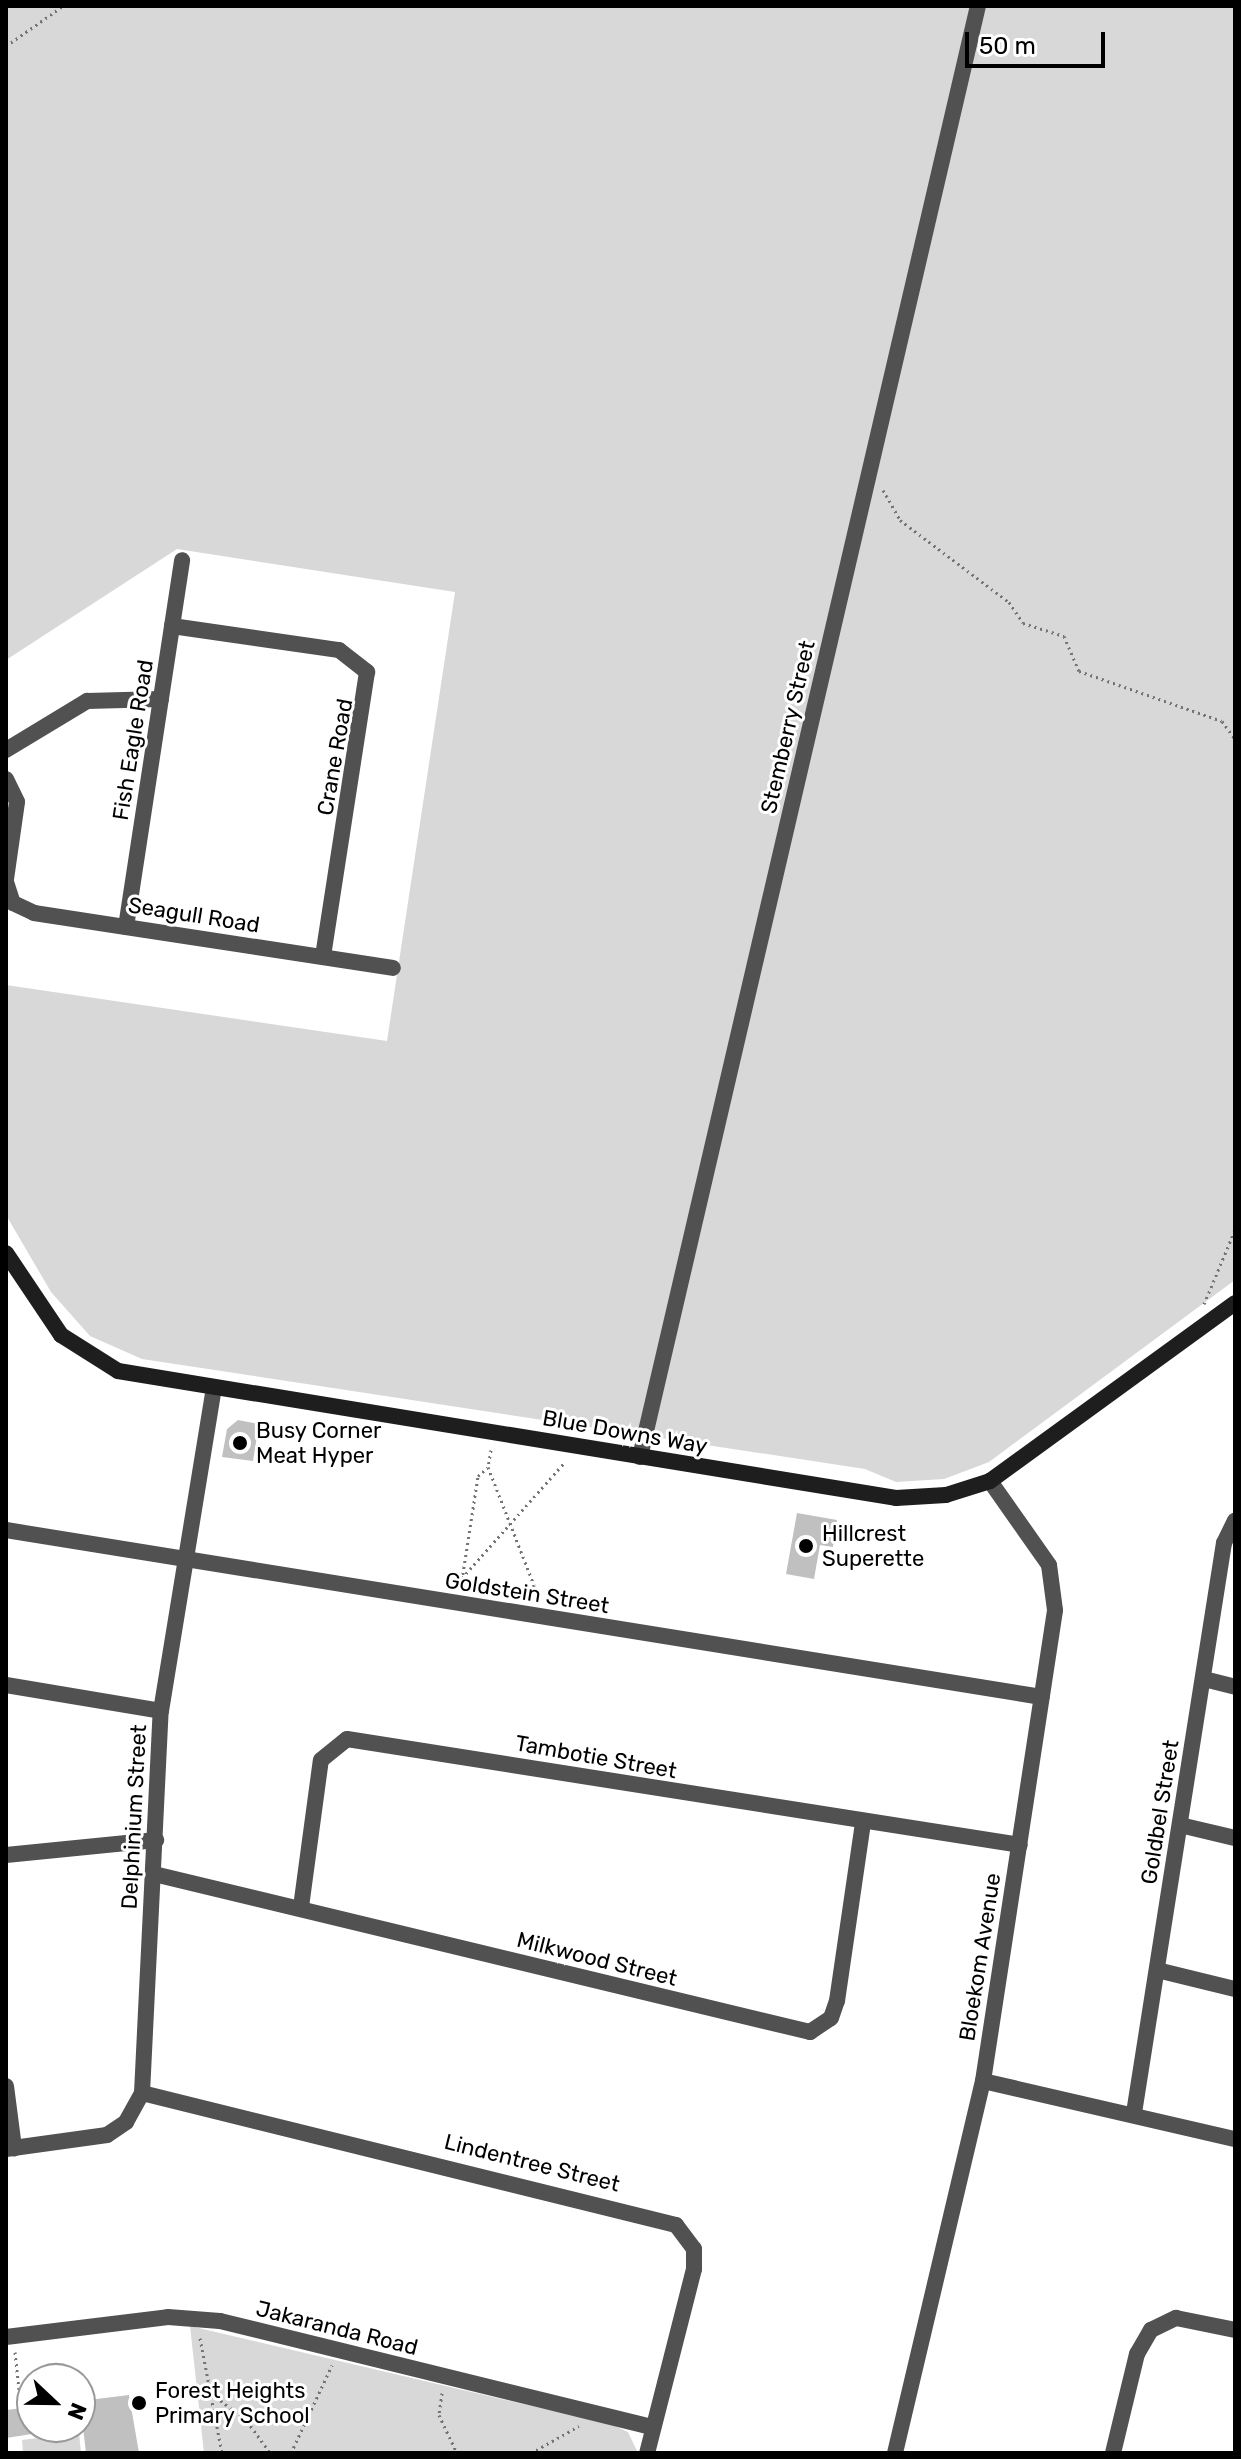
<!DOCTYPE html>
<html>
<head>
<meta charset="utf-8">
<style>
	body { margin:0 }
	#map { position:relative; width:1241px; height:2459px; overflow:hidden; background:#fff; font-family:Rubik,sans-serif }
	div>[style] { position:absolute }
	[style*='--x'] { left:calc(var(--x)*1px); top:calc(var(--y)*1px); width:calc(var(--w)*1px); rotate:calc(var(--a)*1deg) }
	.green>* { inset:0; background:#d8d8d8 }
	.building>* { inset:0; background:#c0c0c0 }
	.path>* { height:3px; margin-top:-1.5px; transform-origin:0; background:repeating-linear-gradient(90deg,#737373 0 2px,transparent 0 6px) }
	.street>* { height:16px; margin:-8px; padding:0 8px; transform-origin:8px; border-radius:8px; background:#515151 }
	.secondary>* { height:16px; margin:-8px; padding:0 8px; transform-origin:8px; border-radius:8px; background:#1e1e1e }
	.dots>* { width:22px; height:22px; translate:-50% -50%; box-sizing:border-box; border:4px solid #fff; border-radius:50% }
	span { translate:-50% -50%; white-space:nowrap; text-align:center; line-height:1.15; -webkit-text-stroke:6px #fff; paint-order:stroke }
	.street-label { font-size:22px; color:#000 }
	.poi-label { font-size:22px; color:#000 }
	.left { translate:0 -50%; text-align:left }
	.frame { position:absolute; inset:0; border:8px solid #000; pointer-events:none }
	.north { position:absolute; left:16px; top:2363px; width:80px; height:80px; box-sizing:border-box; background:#fff; border:2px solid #999; border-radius:50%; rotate:112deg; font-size:22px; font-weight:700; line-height:32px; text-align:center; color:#000 }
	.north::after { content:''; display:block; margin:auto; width:28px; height:36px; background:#000; clip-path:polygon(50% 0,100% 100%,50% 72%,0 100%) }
	.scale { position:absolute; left:965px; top:32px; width:140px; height:36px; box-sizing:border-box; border:4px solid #000; border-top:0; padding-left:10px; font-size:24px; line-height:28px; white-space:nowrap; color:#000; -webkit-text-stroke:6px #fff; paint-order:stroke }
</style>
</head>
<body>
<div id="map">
	<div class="green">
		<i style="clip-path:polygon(6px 6px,1235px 6px,1235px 1280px,989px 1462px,944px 1479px,896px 1482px,865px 1469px,142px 1359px,90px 1336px,51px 1292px,6px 1215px,6px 985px,387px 1041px,455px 592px,177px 549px,6px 660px)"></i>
		<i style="clip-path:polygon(190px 2326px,613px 2425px,628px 2432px,638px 2453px,204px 2453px)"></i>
		<i style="clip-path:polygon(79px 2433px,81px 2453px,23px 2453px,22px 2440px)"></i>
	</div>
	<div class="building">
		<i style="clip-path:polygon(238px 1420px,259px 1424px,253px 1461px,222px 1457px,227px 1429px)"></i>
		<i style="clip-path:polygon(797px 1513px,837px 1520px,833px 1547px,820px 1545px,814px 1579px,786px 1574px)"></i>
		<i style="clip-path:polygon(129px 2395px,139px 2453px,86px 2453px,80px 2401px)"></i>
		<i style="clip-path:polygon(32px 2407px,32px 2434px,6px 2438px,6px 2410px)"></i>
	</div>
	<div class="path">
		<i style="--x:6;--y:46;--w:70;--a:-35.1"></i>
		<i style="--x:883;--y:490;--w:34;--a:60"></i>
		<i style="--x:900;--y:520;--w:136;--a:37"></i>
		<i style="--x:1009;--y:602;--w:25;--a:56"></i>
		<i style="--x:1023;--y:623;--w:43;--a:17.6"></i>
		<i style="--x:1064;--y:636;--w:38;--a:67"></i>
		<i style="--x:1079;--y:671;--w:151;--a:19.3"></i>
		<i style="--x:1222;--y:721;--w:22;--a:54"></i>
		<i style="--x:1204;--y:1304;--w:80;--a:-67.3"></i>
		<i style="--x:491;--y:1450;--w:17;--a:100"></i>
		<i style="--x:488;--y:1467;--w:127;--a:68.7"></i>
		<i style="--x:534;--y:1585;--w:12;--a:99"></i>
		<i style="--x:462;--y:1578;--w:155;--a:-48.4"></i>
		<i style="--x:461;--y:1586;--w:111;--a:-81.2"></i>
		<i style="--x:478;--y:1476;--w:13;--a:-42"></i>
		<i style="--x:200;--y:2338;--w:117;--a:79.2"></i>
		<i style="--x:15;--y:2352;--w:56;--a:83.9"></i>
		<i style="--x:211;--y:2393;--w:46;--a:37.9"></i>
		<i style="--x:247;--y:2421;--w:39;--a:54"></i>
		<i style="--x:442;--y:2393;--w:22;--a:98"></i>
		<i style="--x:439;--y:2415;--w:42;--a:64.7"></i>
		<i style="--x:291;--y:2453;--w:97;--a:-65"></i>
		<i style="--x:531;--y:2453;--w:55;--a:-29.4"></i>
	</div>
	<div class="street">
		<i style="--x:172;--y:626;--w:169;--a:8.2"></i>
		<i style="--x:339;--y:650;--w:36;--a:38"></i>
		<i style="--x:367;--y:672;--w:288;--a:98.8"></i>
		<i style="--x:6;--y:750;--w:95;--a:-31.2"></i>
		<i style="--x:87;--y:701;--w:74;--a:-1.5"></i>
		<i style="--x:6;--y:779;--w:25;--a:64"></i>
		<i style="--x:17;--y:802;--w:78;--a:98.1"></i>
		<i style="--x:6;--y:882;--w:22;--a:72"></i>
		<i style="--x:13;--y:903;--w:23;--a:25"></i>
		<i style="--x:34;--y:913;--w:363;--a:8.7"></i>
		<i style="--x:126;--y:927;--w:371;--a:-81.3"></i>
		<i style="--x:640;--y:1457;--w:1490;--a:-76.89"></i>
		<i style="--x:6;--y:1530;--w:1049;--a:9.16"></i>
		<i style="--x:1204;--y:1679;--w:32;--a:14"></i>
		<i style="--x:6;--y:1685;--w:157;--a:9.5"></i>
		<i style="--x:1180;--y:1825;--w:57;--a:13.3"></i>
		<i style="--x:6;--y:1855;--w:151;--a:-5.7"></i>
		<i style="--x:154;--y:1874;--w:675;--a:13.54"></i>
		<i style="--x:810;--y:2032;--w:25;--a:-34"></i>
		<i style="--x:831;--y:2018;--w:18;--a:-71"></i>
		<i style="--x:837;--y:2001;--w:181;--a:-81.7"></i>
		<i style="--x:301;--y:1907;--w:148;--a:-82.3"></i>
		<i style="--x:321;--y:1760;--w:33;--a:-39"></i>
		<i style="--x:347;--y:1739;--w:681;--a:8.95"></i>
		<i style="--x:1157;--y:1970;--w:80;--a:13.7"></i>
		<i style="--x:983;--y:2081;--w:259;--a:13"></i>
		<i style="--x:6;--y:2086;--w:63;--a:82.6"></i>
		<i style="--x:142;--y:2093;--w:550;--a:13.88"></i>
		<i style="--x:676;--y:2225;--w:30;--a:53"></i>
		<i style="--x:694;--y:2249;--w:20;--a:90"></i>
		<i style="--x:694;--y:2269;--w:190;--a:104.3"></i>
		<i style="--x:1134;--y:2113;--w:577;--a:-81.03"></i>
		<i style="--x:1224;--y:1543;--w:25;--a:-64"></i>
		<i style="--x:6;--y:2149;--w:102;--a:-7.9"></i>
		<i style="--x:107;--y:2135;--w:23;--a:-34"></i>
		<i style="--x:126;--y:2122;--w:33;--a:-61"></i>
		<i style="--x:142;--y:2093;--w:382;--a:-87.2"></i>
		<i style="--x:161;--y:1711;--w:327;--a:-80.7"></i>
		<i style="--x:6;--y:2337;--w:163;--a:-7"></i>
		<i style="--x:168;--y:2317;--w:52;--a:4.4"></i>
		<i style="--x:220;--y:2321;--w:446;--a:13.8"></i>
		<i style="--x:895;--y:2453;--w:382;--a:-76.7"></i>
		<i style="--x:983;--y:2081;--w:476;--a:-81.3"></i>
		<i style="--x:1055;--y:1610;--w:45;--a:-97.6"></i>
		<i style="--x:1049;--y:1565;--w:103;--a:-125.1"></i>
		<i style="--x:1113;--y:2453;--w:102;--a:-76.4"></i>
		<i style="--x:1137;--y:2354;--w:28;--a:-60"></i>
		<i style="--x:1151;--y:2330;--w:28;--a:-26"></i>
		<i style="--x:1176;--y:2318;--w:60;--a:11.5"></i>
	</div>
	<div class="secondary">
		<i style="--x:6;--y:1253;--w:99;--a:56.1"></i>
		<i style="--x:61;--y:1335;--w:67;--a:32.3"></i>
		<i style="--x:118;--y:1371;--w:788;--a:9.27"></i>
		<i style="--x:896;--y:1498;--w:50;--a:-3.4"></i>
		<i style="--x:946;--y:1495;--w:46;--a:-17.7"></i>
		<i style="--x:990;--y:1481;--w:303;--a:-36"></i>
	</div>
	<div class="dots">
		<i style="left:240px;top:1443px;background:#000"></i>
		<i style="left:806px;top:1546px;background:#000"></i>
		<i style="left:139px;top:2403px;background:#000"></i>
	</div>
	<div class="street-label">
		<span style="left:788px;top:727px;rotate:-77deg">Stemberry Street</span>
		<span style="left:133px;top:740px;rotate:-81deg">Fish Eagle Road</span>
		<span style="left:335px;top:757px;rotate:-80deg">Crane Road</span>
		<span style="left:194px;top:915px;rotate:9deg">Seagull Road</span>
		<span style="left:625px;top:1432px;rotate:10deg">Blue Downs Way</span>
		<span style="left:527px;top:1593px;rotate:9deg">Goldstein Street</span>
		<span style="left:596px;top:1757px;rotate:10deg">Tambotie Street</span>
		<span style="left:1160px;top:1812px;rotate:-81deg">Goldbel Street</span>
		<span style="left:134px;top:1817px;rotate:-87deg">Delphinium Street</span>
		<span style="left:980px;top:1957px;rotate:-81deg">Bloekom Avenue</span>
		<span style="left:597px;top:1959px;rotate:14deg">Milkwood Street</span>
		<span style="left:532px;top:2163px;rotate:14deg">Lindentree Street</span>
		<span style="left:337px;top:2328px;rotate:14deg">Jakaranda Road</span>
	</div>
	<div class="poi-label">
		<span class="left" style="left:256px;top:1443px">Busy Corner<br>Meat Hyper</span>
		<span class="left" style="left:822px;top:1546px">Hillcrest<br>Superette</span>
		<span class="left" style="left:155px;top:2403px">Forest Heights<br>Primary School</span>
	</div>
	<div class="frame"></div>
	<div class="north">N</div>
	<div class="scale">50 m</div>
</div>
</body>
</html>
